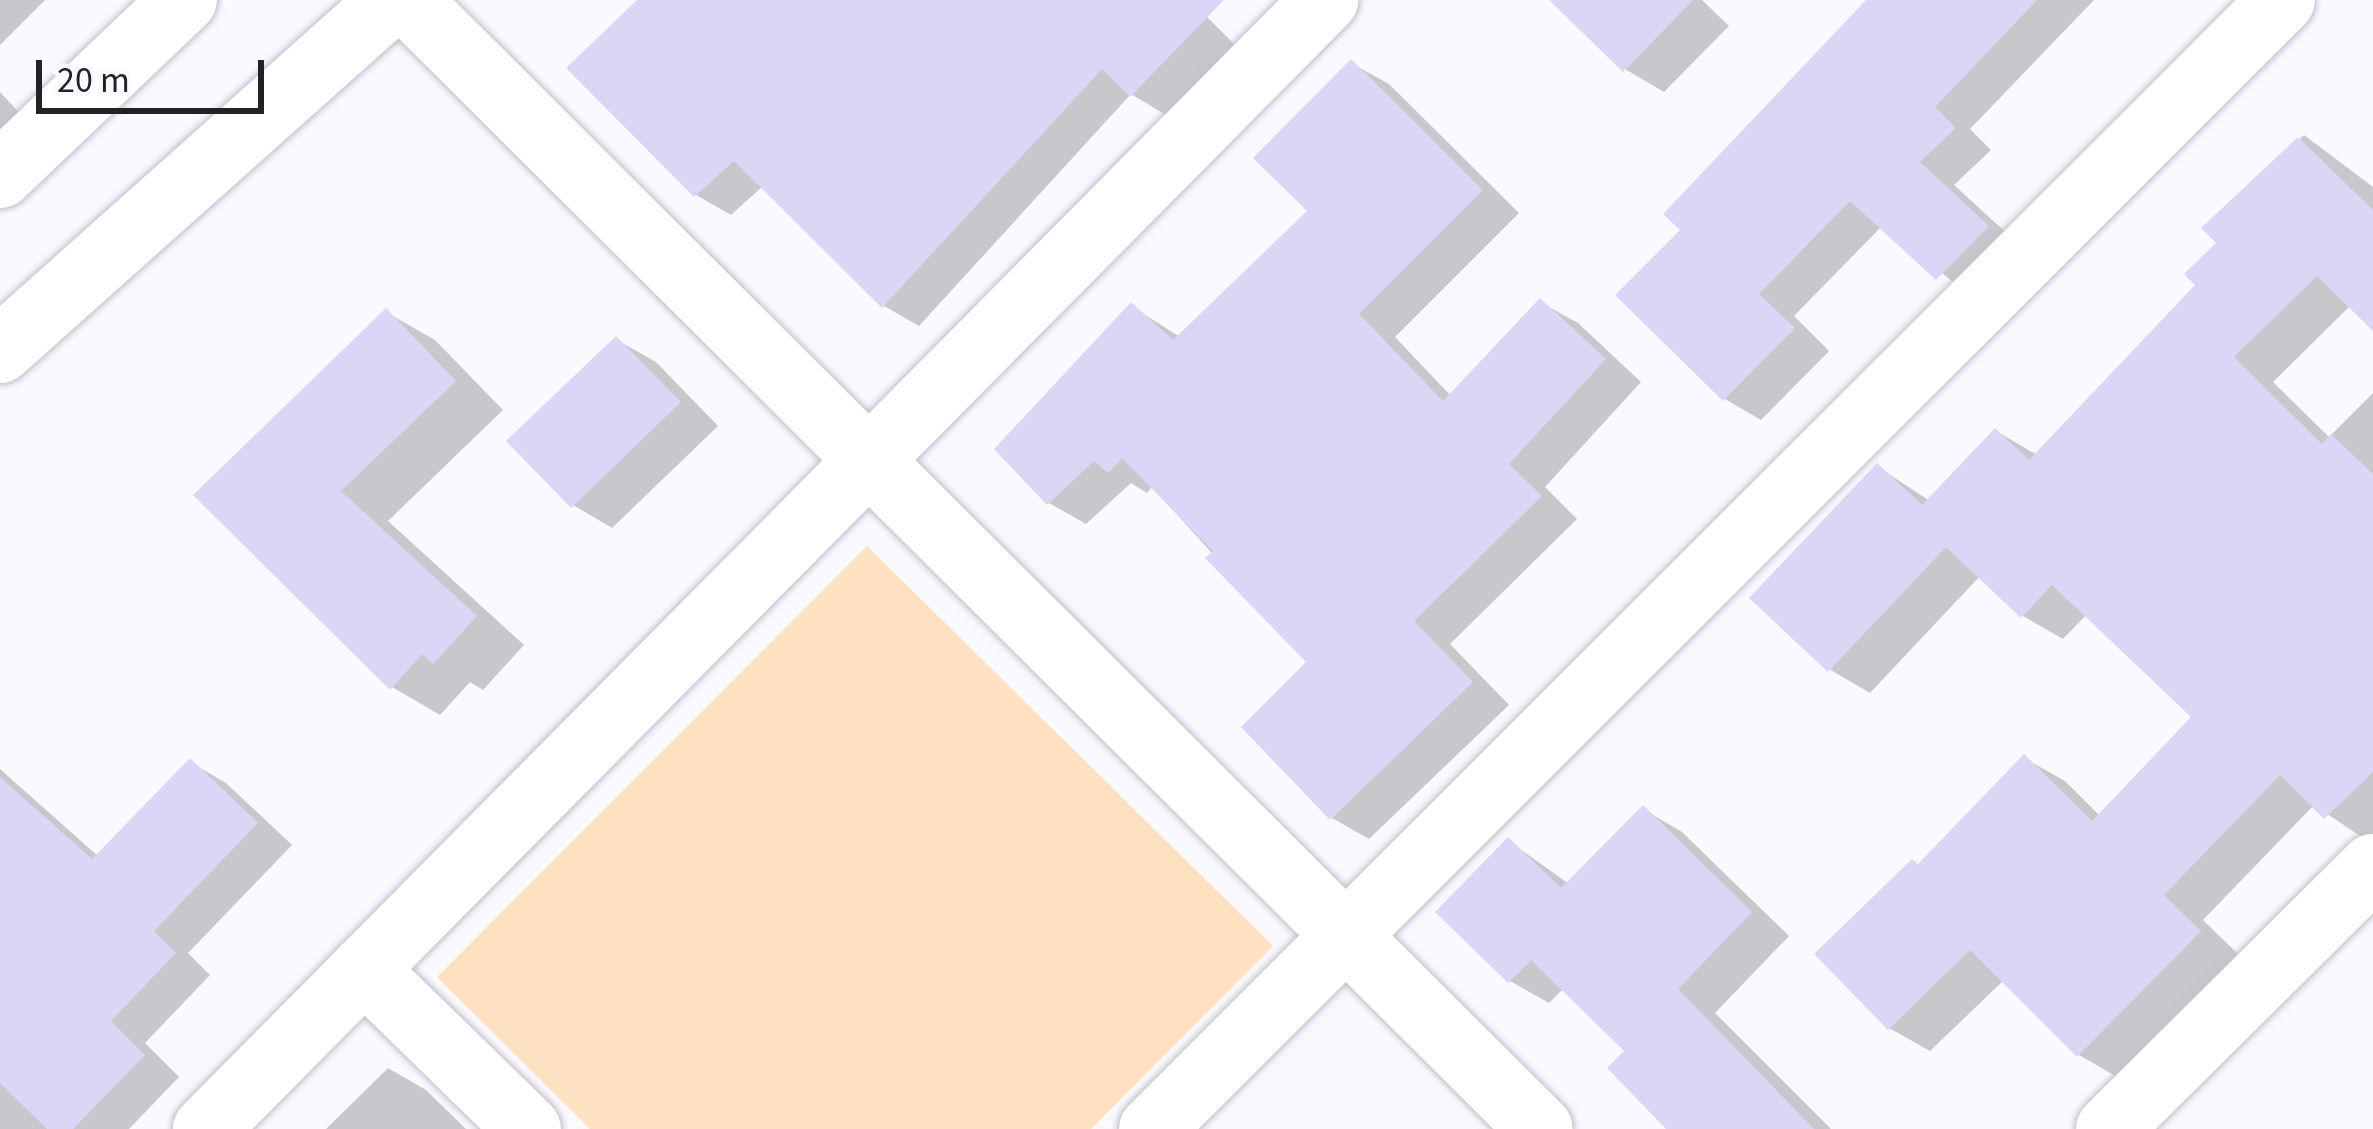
<!DOCTYPE html>
<html>
<head>
<meta charset="utf-8">
<style>
	body { margin:0 }
	#map { position:relative; width:2373px; height:1129px; overflow:hidden; background:#faf9ff; font-family:"Source Sans 3",sans-serif }
	div>[style] { position:absolute }
	[style*='--x'] { left:calc(var(--x)*1px); top:calc(var(--y)*1px); width:calc(var(--w)*1px); rotate:calc(var(--a)*1deg) }
	.green>* { inset:0; background:#fde1c0 }
	.shadow>* { inset:0; background:#0003 }
	.building>* { inset:0; background:#dbd6f6 }
	.roads { filter:drop-shadow(0 0 3px #c1bfc9) drop-shadow(0 0 3px #c1bfc9) }
	.street>* { height:66px; margin:-33px; padding:0 33px; transform-origin:33px; border-radius:33px; background:#fff }
	span { translate:-50% -50%; white-space:nowrap; text-align:center; line-height:1.15; -webkit-text-stroke:12px #faf9ff; paint-order:stroke }
	.scale { position:absolute; left:36px; top:60px; width:228px; height:54px; box-sizing:border-box; border:6px solid #222226; border-top:0; padding-left:15px; font-size:36px; line-height:42px; white-space:nowrap; color:#222226; -webkit-text-stroke:9px #faf9ff; paint-order:stroke }
</style>
</head>
<body>
<div id="map">
	<div class="green">
		<i style="clip-path:polygon(867px 546px,1273px 946px,1091px 1129px,590px 1129px,437px 977px)"></i>
	</div>
	<div class="shadow">
		<i style="clip-path:polygon(0 0,45px 0,0 45px)"></i>
		<i style="clip-path:polygon(642px 0,1190px 0,1234px 44px,1166px 115px,1131px 94px,919px 326px,884px 306px,763px 186px,731px 215px,696px 195px,571px 68px)"></i>
		<i style="clip-path:polygon(1553px 0,1702px 0,1729px 26px,1664px 92px,1625px 69px)"></i>
		<i style="clip-path:polygon(1872px 0,2094px 0,1970px 129px,1991px 150px,1954px 185px,2024px 249px,1975px 299px,1882px 226px,1794px 316px,1829px 351px,1761px 420px,1725px 399px,1684px 230px)"></i>
		<i style="clip-path:polygon(1351px 63px,1389px 84px,1519px 213px,1395px 337px,1451px 396px,1540px 302px,1578px 323px,1641px 382px,1545px 487px,1577px 519px,1450px 644px,1509px 705px,1369px 839px,1332px 818px,1311px 662px,1152px 487px,1147px 493px,1131px 483px,1086px 524px,1049px 503px,1131px 306px,1180px 337px,1311px 211px)"></i>
		<i style="clip-path:polygon(0 92px,31px 125px,0 176px)"></i>
		<i style="clip-path:polygon(2304px 135px,2373px 187px,2373px 327px,2351px 305px,2273px 382px,2329px 437px,2373px 393px,2373px 833px,2366px 840px,2314px 805px,2203px 920px,2240px 956px,2119px 1078px,2079px 1055px,2004px 980px,1930px 1051px,1889px 1028px,1920px 867px,2024px 758px,2065px 781px,2101px 817px,2196px 717px,2087px 614px,2063px 639px,2023px 616px,1980px 576px,1870px 693px,1829px 669px,1878px 467px,1930px 501px,1996px 431px,2037px 455px,2199px 285px,2221px 243px,2205px 228px)"></i>
		<i style="clip-path:polygon(386px 312px,435px 340px,503px 410px,388px 521px,524px 645px,483px 690px,470px 682px,440px 715px,392px 687px,197px 495px)"></i>
		<i style="clip-path:polygon(617px 340px,656px 362px,718px 426px,612px 528px,573px 505px)"></i>
		<i style="clip-path:polygon(190px 762px,226px 783px,292px 845px,188px 953px,210px 975px,145px 1043px,179px 1077px,129px 1129px,0 1129px,0 769px,99px 857px)"></i>
		<i style="clip-path:polygon(1643px 809px,1682px 832px,1789px 936px,1715px 1013px,1831px 1129px,1675px 1129px,1628px 1051px,1564px 988px,1549px 1003px,1510px 981px,1509px 841px,1569px 884px)"></i>
		<i style="clip-path:polygon(388px 1068px,426px 1090px,466px 1129px,326px 1129px)"></i>
	</div>
	<div class="building">
		<i style="clip-path:polygon(637px 0,1224px 0,1130px 97px,1102px 69px,882px 308px,734px 161px,694px 197px,566px 68px)"></i>
		<i style="clip-path:polygon(1549px 0,1693px 0,1623px 72px)"></i>
		<i style="clip-path:polygon(1866px 0,2037px 0,1935px 107px,1956px 128px,1920px 162px,1989px 226px,1936px 280px,1850px 201px,1759px 294px,1795px 328px,1723px 401px,1615px 295px,1680px 230px,1663px 214px)"></i>
		<i style="clip-path:polygon(1351px 59px,1483px 190px,1359px 314px,1443px 401px,1540px 298px,1606px 359px,1509px 464px,1542px 496px,1414px 621px,1473px 682px,1330px 820px,1241px 727px,1306px 662px,1205px 558px,1213px 551px,1122px 458px,1108px 473px,1094px 461px,1047px 505px,994px 449px,1131px 302px,1173px 340px,1307px 211px,1253px 158px)"></i>
		<i style="clip-path:polygon(2298px 137px,2373px 210px,2373px 331px,2317px 276px,2234px 357px,2322px 444px,2331px 434px,2373px 474px,2373px 772px,2324px 819px,2280px 775px,2164px 895px,2201px 931px,2077px 1057px,1970px 950px,1888px 1030px,1814px 954px,1912px 859px,1918px 864px,2024px 754px,2092px 821px,2191px 717px,2052px 585px,2021px 618px,1946px 547px,1828px 672px,1749px 598px,1877px 463px,1922px 505px,1995px 428px,2029px 460px,2195px 285px,2184px 274px,2216px 243px,2201px 228px)"></i>
		<i style="clip-path:polygon(386px 308px,456px 381px,341px 491px,477px 616px,433px 664px,422px 654px,390px 690px,193px 495px)"></i>
		<i style="clip-path:polygon(616px 336px,681px 402px,571px 508px,506px 441px)"></i>
		<i style="clip-path:polygon(190px 758px,258px 823px,154px 931px,176px 953px,111px 1021px,145px 1055px,73px 1129px,47px 1129px,0 1083px,0 777px,92px 859px)"></i>
		<i style="clip-path:polygon(1643px 805px,1752px 912px,1678px 989px,1814px 1129px,1666px 1129px,1607px 1068px,1624px 1051px,1531px 960px,1508px 983px,1435px 912px,1508px 837px,1561px 888px)"></i>
	</div>
	<div class="roads">
		<div class="street">
			<i style="--x:407;--y:0;--w:1599;--a:44.9"></i>
			<i style="--x:0;--y:175;--w:254;--a:-43.6"></i>
			<i style="--x:0;--y:350;--w:526;--a:-41.76"></i>
			<i style="--x:364;--y:969;--w:229;--a:44.3"></i>
			<i style="--x:206;--y:1129;--w:1590;--a:-45.25"></i>
			<i style="--x:1152;--y:1129;--w:1597;--a:-44.97"></i>
			<i style="--x:2109;--y:1129;--w:372;--a:-44.8"></i>
		</div>
	</div>
	<div class="scale">20 m</div>
</div>
</body>
</html>
